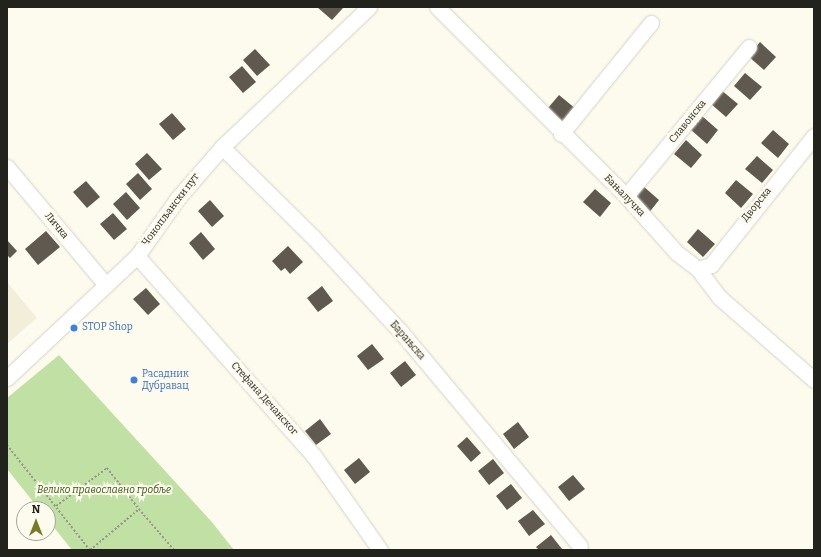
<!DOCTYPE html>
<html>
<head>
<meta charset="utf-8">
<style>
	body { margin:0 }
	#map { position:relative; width:821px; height:557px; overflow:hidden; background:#fdfbee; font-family:Bitter,serif }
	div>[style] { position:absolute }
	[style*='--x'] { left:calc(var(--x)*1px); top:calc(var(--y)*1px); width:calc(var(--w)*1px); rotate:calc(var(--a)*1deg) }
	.built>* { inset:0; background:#f2eeda }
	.green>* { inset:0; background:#c1e0a3 }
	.building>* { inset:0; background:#5f5950 }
	.path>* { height:1.5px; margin-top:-0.75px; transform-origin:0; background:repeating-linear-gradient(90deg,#98978d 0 2px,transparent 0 4px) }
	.roads { filter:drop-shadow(0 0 1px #d4d2c6) drop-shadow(0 0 1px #d4d2c6) }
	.minor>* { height:15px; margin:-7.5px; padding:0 7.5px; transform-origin:7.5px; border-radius:7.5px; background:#fff }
	.dots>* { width:11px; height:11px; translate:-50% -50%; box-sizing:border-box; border:2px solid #fdfbee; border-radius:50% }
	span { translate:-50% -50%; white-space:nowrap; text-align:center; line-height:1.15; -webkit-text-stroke:4px #fdfbee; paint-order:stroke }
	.street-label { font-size:10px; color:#23231e }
	.shop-label { font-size:10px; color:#366cbe }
	.left { translate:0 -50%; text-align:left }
	.park-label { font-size:10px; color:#36530d; font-style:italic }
	.frame { position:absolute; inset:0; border:8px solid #23231e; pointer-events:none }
	.north { position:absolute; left:16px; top:501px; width:40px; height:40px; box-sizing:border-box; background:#fdfbee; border:1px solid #a6a59b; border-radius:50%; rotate:0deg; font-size:11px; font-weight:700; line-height:16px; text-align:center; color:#23231e }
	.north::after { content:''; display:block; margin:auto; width:14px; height:18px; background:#797c25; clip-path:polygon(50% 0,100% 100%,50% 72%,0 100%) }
</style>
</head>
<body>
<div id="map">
	<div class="built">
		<i style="clip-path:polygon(7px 282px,37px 318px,7px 344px)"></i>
	</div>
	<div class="green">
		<i style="clip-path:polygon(59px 355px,211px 521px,234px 550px,72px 550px,48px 520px,48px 509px,39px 509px,7px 469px,7px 398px)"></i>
	</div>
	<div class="building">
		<i style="clip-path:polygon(317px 7px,344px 7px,332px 20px)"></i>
		<i style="clip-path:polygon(760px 42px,776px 57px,764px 70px,748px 56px)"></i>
		<i style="clip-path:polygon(255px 49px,270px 65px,257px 76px,243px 60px)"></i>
		<i style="clip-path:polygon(242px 66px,256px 82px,243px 93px,229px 77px)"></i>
		<i style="clip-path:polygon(745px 73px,762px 87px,750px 100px,734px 86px)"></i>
		<i style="clip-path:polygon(721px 90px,738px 104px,726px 117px,710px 103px)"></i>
		<i style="clip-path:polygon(559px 95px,576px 109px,564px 123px,548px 108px)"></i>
		<i style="clip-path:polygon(172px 113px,186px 129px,173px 140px,159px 124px)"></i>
		<i style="clip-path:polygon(702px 116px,718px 130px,707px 144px,690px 129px)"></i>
		<i style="clip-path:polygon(773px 130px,789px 144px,778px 158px,761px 143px)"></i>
		<i style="clip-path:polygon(686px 140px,702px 155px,691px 168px,674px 154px)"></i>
		<i style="clip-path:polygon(147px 153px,162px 169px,149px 180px,135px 164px)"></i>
		<i style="clip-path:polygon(757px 156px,773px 170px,762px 183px,745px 169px)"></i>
		<i style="clip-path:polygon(138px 173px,152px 189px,140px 200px,126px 184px)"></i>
		<i style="clip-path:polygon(736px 180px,753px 194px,741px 208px,725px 193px)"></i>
		<i style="clip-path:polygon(86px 181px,100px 197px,87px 208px,73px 192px)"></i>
		<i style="clip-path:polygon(643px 186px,659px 200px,648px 214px,631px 199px)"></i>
		<i style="clip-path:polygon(595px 189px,611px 203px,600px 217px,583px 202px)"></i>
		<i style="clip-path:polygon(126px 192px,140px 208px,127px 220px,113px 204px)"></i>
		<i style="clip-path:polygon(210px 200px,224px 216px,212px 227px,198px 211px)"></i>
		<i style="clip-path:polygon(113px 213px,127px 229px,114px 240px,100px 224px)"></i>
		<i style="clip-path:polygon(698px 229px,715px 244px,703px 257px,687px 242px)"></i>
		<i style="clip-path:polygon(46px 231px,60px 247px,38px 265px,25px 249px)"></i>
		<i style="clip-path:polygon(201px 232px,215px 249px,203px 260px,189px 243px)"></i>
		<i style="clip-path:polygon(7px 240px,17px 251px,10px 258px,7px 255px)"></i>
		<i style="clip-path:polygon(288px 246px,303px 262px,290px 274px,285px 268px,281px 271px,272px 261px)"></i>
		<i style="clip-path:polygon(322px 286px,333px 301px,318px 312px,307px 298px)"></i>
		<i style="clip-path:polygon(146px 288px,160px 304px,148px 315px,133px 299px)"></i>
		<i style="clip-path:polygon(372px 344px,384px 359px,368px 370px,357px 356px)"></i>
		<i style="clip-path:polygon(405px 361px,416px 375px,401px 387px,390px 373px)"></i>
		<i style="clip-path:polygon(320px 419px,331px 434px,316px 445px,305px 431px)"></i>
		<i style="clip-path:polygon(518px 422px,529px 437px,514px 449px,503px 434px)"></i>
		<i style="clip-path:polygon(467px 437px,481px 453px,471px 462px,457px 446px)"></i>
		<i style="clip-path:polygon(359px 458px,370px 472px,355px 484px,344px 470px)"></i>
		<i style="clip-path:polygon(493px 459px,504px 473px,489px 485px,478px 471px)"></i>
		<i style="clip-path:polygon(573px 475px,585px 489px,569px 501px,558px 487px)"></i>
		<i style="clip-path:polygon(511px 484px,522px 498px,507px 510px,496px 496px)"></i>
		<i style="clip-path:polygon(533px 510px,545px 524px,529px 536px,518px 521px)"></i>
		<i style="clip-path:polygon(551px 535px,562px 549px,539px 550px,536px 547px)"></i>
	</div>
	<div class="path">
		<i style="--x:7;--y:445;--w:134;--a:51.7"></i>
		<i style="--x:56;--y:506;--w:64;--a:-36.7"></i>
		<i style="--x:107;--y:468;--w:52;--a:52"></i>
		<i style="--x:90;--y:550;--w:64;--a:-39.9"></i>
		<i style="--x:139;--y:509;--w:54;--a:49.5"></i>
	</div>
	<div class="roads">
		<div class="minor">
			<i style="--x:437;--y:7;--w:267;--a:45"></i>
			<i style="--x:626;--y:196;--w:76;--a:48.2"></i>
			<i style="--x:677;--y:253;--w:26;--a:37"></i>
			<i style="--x:698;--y:269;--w:35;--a:53"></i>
			<i style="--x:719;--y:297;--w:126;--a:41.1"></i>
			<i style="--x:561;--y:134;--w:143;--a:-51"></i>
			<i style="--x:222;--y:147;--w:128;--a:44.7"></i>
			<i style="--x:313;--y:237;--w:129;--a:47.2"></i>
			<i style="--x:401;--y:332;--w:279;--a:50.1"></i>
			<i style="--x:7;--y:167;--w:154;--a:50"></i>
			<i style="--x:626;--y:196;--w:193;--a:-50.5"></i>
			<i style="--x:137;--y:256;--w:267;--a:48.5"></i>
			<i style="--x:314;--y:456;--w:115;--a:54.9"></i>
			<i style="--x:698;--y:269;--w:14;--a:-17"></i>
			<i style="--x:711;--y:265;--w:165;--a:-51.4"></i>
			<i style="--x:7;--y:378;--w:178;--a:-43.2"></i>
			<i style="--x:137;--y:256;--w:70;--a:-54.9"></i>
			<i style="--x:177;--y:199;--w:69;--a:-49.1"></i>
			<i style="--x:222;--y:147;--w:203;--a:-43.6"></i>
		</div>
	</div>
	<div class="dots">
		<i style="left:74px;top:328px;background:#3f7fe0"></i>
		<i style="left:134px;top:380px;background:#3f7fe0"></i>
	</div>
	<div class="street-label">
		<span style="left:688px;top:122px;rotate:-51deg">Славонска</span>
		<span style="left:624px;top:196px;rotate:46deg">Бањалучка</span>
		<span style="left:757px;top:205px;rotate:-51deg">Дворска</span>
		<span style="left:171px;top:210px;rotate:-53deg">Чонопљански пут</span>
		<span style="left:56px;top:226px;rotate:50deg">Личка</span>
		<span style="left:407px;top:341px;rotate:49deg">Барањска</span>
		<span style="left:264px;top:399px;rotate:48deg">Стефана Дечанског</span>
	</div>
	<div class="shop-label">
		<span class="left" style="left:82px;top:328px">STOP Shop</span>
		<span class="left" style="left:142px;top:380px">Расадник<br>Дубравац</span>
	</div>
	<div class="park-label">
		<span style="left:104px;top:491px">Велико православно гробље</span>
	</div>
	<div class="frame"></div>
	<div class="north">N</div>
</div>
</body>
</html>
